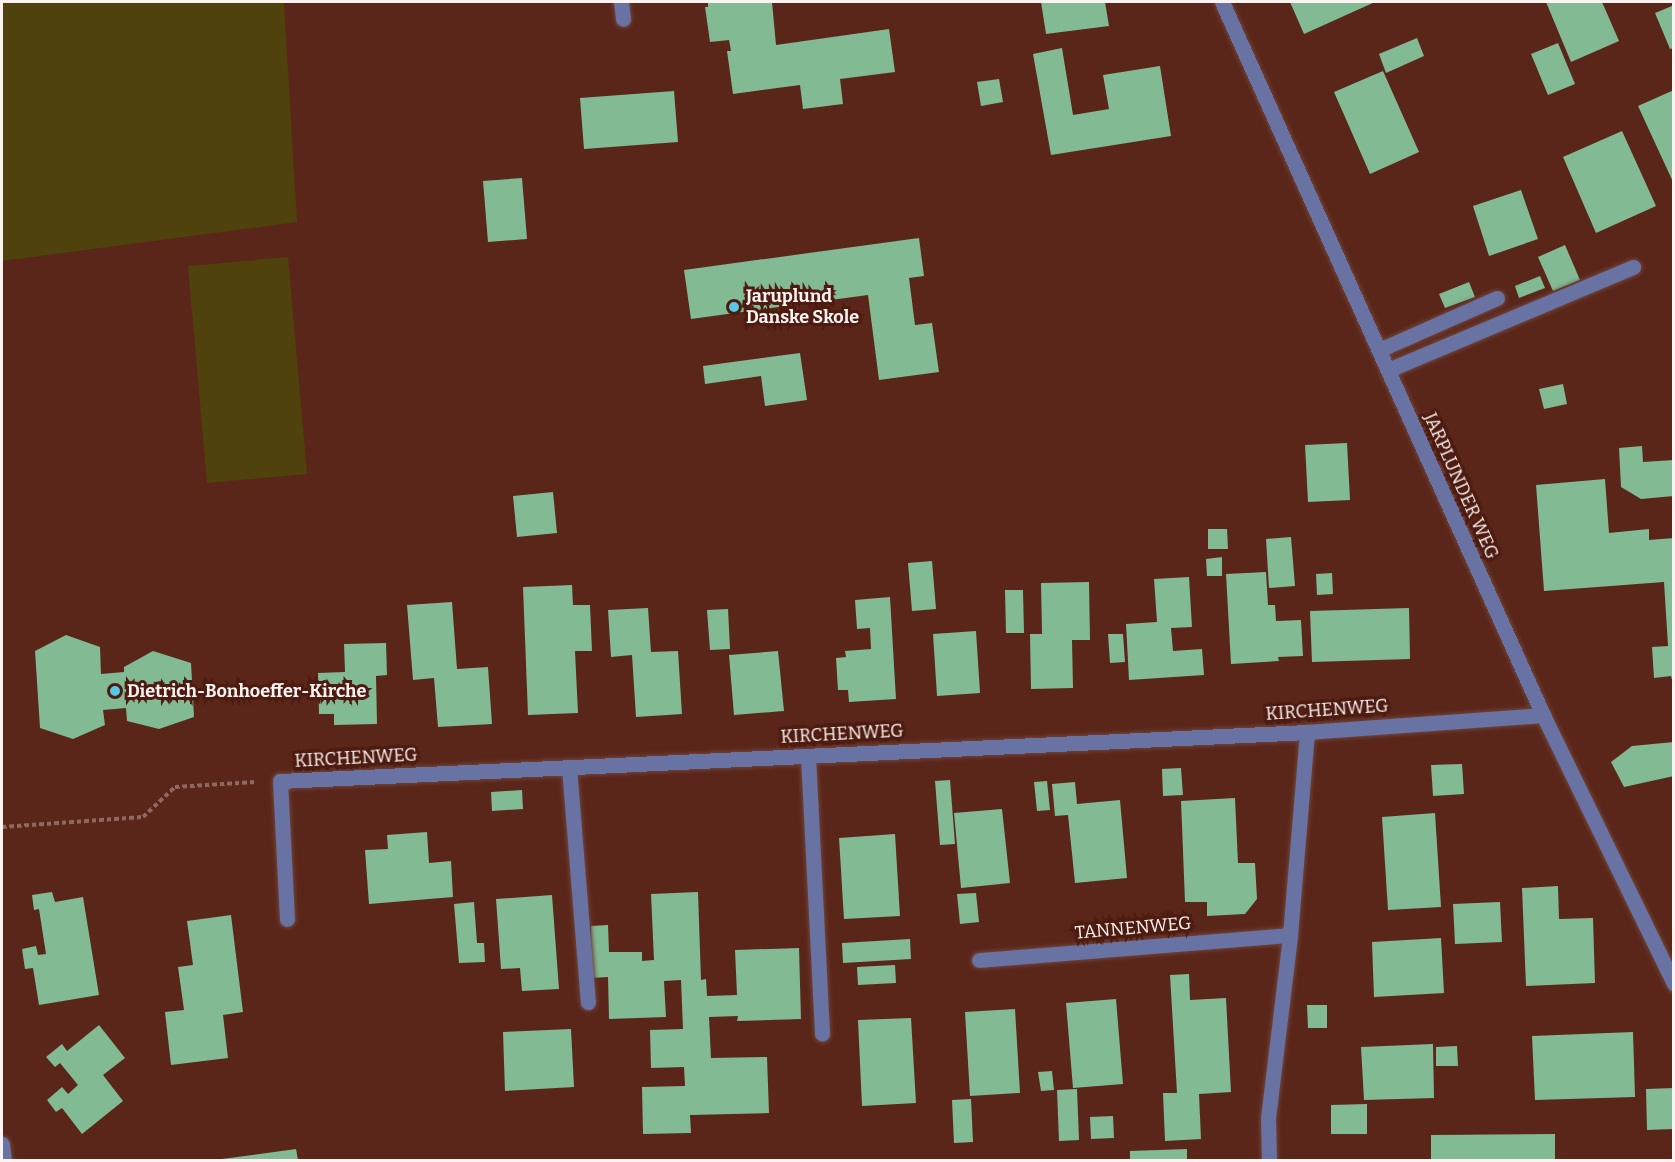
<!DOCTYPE html>
<html>
<head>
<meta charset="utf-8">
<style>
	body { margin:0 }
	#map { position:relative; width:1675px; height:1162px; overflow:hidden; background:#5a261a; font-family:Bitter,serif }
	div>[style] { position:absolute }
	[style*='--x'] { left:calc(var(--x)*1px); top:calc(var(--y)*1px); width:calc(var(--w)*1px); rotate:calc(var(--a)*1deg) }
	.green>* { inset:0; background:#4f420c }
	.building>* { inset:0; background:#82ba94 }
	.path>* { height:4px; margin-top:-2px; transform-origin:0; background:repeating-linear-gradient(90deg,#8e6960 0 4.5px,transparent 0 7.5px) }
	.roads { filter:drop-shadow(0 0 2px #704338) drop-shadow(0 0 2px #704338) }
	.service>* { height:15px; margin:-7.5px; padding:0 7.5px; transform-origin:7.5px; border-radius:7.5px; background:#6872a3 }
	.minor>* { height:15px; margin:-7.5px; padding:0 7.5px; transform-origin:7.5px; border-radius:7.5px; background:#6872a3 }
	.dots>* { width:16px; height:16px; translate:-50% -50%; box-sizing:border-box; border:3px solid #4e1b10; border-radius:50% }
	span { translate:-50% -50%; white-space:nowrap; text-align:center; line-height:1.15; -webkit-text-stroke:6px #4e1b10; paint-order:stroke }
	.poi-label { font-size:18px; color:#faf3f1; font-weight:700 }
	.left { translate:0 -50%; text-align:left }
	.street-label { font-size:18px; color:#faf3f1 }
	.frame { position:absolute; inset:0; border:3px solid #faf3f1; pointer-events:none }
</style>
</head>
<body>
<div id="map">
	<div class="green">
		<i style="clip-path:polygon(2px 2px,284px 2px,297px 222px,2px 261px)"></i>
		<i style="clip-path:polygon(288px 257px,307px 474px,207px 483px,188px 266px)"></i>
	</div>
	<div class="building">
		<i style="clip-path:polygon(708px 2px,772px 2px,776px 45px,889px 29px,895px 72px,840px 79px,843px 104px,803px 109px,800px 85px,733px 94px,727px 51px,731px 51px,729px 40px,710px 42px,705px 7px,708px 7px)"></i>
		<i style="clip-path:polygon(1041px 2px,1105px 2px,1109px 26px,1046px 34px)"></i>
		<i style="clip-path:polygon(1290px 2px,1375px 2px,1304px 34px)"></i>
		<i style="clip-path:polygon(1546px 2px,1602px 2px,1619px 41px,1571px 62px)"></i>
		<i style="clip-path:polygon(1672px 6px,1674px 48px,1670px 49px,1655px 13px)"></i>
		<i style="clip-path:polygon(1417px 38px,1424px 56px,1386px 73px,1379px 54px)"></i>
		<i style="clip-path:polygon(1558px 43px,1575px 84px,1548px 95px,1531px 54px)"></i>
		<i style="clip-path:polygon(1062px 48px,1073px 115px,1109px 109px,1103px 75px,1160px 66px,1171px 136px,1051px 155px,1033px 54px)"></i>
		<i style="clip-path:polygon(1383px 71px,1419px 152px,1370px 174px,1334px 92px)"></i>
		<i style="clip-path:polygon(999px 79px,1003px 102px,981px 106px,977px 82px)"></i>
		<i style="clip-path:polygon(1674px 90px,1674px 184px,1638px 106px)"></i>
		<i style="clip-path:polygon(674px 91px,678px 142px,584px 149px,580px 98px)"></i>
		<i style="clip-path:polygon(1622px 131px,1656px 206px,1596px 233px,1563px 157px)"></i>
		<i style="clip-path:polygon(522px 178px,527px 239px,488px 242px,483px 181px)"></i>
		<i style="clip-path:polygon(1521px 190px,1538px 239px,1489px 256px,1473px 206px)"></i>
		<i style="clip-path:polygon(919px 238px,924px 276px,909px 278px,915px 325px,932px 323px,939px 372px,879px 380px,868px 295px,691px 319px,684px 270px)"></i>
		<i style="clip-path:polygon(1565px 245px,1580px 280px,1553px 291px,1538px 257px)"></i>
		<i style="clip-path:polygon(1540px 276px,1545px 288px,1519px 298px,1515px 286px)"></i>
		<i style="clip-path:polygon(1469px 282px,1475px 297px,1445px 308px,1439px 294px)"></i>
		<i style="clip-path:polygon(800px 353px,807px 400px,765px 406px,761px 376px,705px 384px,703px 366px)"></i>
		<i style="clip-path:polygon(1563px 384px,1567px 404px,1544px 409px,1539px 389px)"></i>
		<i style="clip-path:polygon(1347px 443px,1350px 500px,1308px 502px,1305px 445px)"></i>
		<i style="clip-path:polygon(1642px 446px,1643px 462px,1674px 460px,1674px 496px,1641px 499px,1621px 487px,1619px 448px)"></i>
		<i style="clip-path:polygon(1605px 479px,1609px 533px,1649px 529px,1649px 540px,1674px 538px,1674px 687px,1671px 676px,1654px 678px,1652px 647px,1668px 646px,1664px 582px,1544px 591px,1536px 485px)"></i>
		<i style="clip-path:polygon(553px 492px,557px 533px,517px 537px,513px 496px)"></i>
		<i style="clip-path:polygon(1208px 529px,1227px 529px,1228px 549px,1208px 549px)"></i>
		<i style="clip-path:polygon(1291px 537px,1295px 586px,1269px 588px,1266px 539px)"></i>
		<i style="clip-path:polygon(1222px 557px,1222px 576px,1207px 576px,1206px 559px)"></i>
		<i style="clip-path:polygon(932px 561px,936px 609px,912px 611px,908px 563px)"></i>
		<i style="clip-path:polygon(1266px 572px,1268px 605px,1275px 605px,1276px 621px,1301px 620px,1303px 656px,1278px 657px,1279px 661px,1231px 664px,1226px 574px)"></i>
		<i style="clip-path:polygon(1332px 573px,1333px 594px,1317px 595px,1316px 574px)"></i>
		<i style="clip-path:polygon(1189px 577px,1192px 627px,1171px 628px,1173px 651px,1202px 649px,1204px 675px,1129px 680px,1126px 624px,1157px 622px,1154px 579px)"></i>
		<i style="clip-path:polygon(1089px 582px,1090px 640px,1072px 640px,1073px 688px,1031px 689px,1030px 634px,1042px 634px,1041px 583px)"></i>
		<i style="clip-path:polygon(572px 585px,573px 605px,590px 605px,592px 651px,575px 651px,578px 713px,528px 715px,523px 587px)"></i>
		<i style="clip-path:polygon(1005px 590px,1023px 590px,1024px 633px,1006px 633px)"></i>
		<i style="clip-path:polygon(890px 597px,896px 699px,849px 702px,848px 690px,838px 690px,836px 658px,846px 657px,845px 651px,871px 649px,870px 628px,857px 629px,855px 600px)"></i>
		<i style="clip-path:polygon(452px 602px,457px 669px,488px 667px,492px 724px,438px 727px,434px 678px,413px 680px,407px 605px)"></i>
		<i style="clip-path:polygon(648px 608px,651px 652px,678px 651px,682px 714px,636px 717px,632px 655px,611px 657px,608px 610px)"></i>
		<i style="clip-path:polygon(1409px 608px,1410px 659px,1312px 662px,1310px 611px)"></i>
		<i style="clip-path:polygon(728px 609px,730px 649px,710px 650px,707px 610px)"></i>
		<i style="clip-path:polygon(976px 631px,980px 693px,937px 696px,933px 634px)"></i>
		<i style="clip-path:polygon(1108px 634px,1123px 634px,1125px 662px,1110px 663px)"></i>
		<i style="clip-path:polygon(66px 635px,100px 647px,101px 674px,124px 672px,124px 667px,153px 651px,191px 663px,194px 717px,159px 729px,127px 721px,126px 708px,103px 710px,105px 725px,73px 739px,40px 728px,35px 651px)"></i>
		<i style="clip-path:polygon(386px 643px,387px 675px,376px 676px,377px 724px,334px 725px,334px 714px,319px 714px,318px 673px,345px 672px,344px 644px)"></i>
		<i style="clip-path:polygon(778px 651px,784px 711px,734px 715px,729px 655px)"></i>
		<i style="clip-path:polygon(1674px 742px,1674px 776px,1624px 787px,1611px 762px,1632px 746px)"></i>
		<i style="clip-path:polygon(1462px 764px,1464px 794px,1433px 796px,1431px 765px)"></i>
		<i style="clip-path:polygon(1181px 768px,1183px 795px,1163px 796px,1162px 769px)"></i>
		<i style="clip-path:polygon(950px 780px,955px 844px,940px 845px,935px 781px)"></i>
		<i style="clip-path:polygon(1047px 781px,1050px 810px,1037px 811px,1034px 782px)"></i>
		<i style="clip-path:polygon(1075px 782px,1077px 804px,1120px 800px,1127px 878px,1075px 883px,1068px 815px,1055px 816px,1052px 784px)"></i>
		<i style="clip-path:polygon(522px 790px,523px 809px,492px 811px,491px 792px)"></i>
		<i style="clip-path:polygon(1235px 798px,1238px 863px,1255px 863px,1257px 899px,1245px 914px,1207px 916px,1207px 902px,1185px 902px,1181px 801px)"></i>
		<i style="clip-path:polygon(1002px 809px,1010px 883px,961px 888px,954px 813px)"></i>
		<i style="clip-path:polygon(1435px 813px,1441px 907px,1388px 910px,1382px 817px)"></i>
		<i style="clip-path:polygon(427px 832px,429px 863px,451px 861px,453px 897px,369px 904px,365px 850px,388px 849px,387px 835px)"></i>
		<i style="clip-path:polygon(895px 834px,900px 916px,844px 919px,839px 838px)"></i>
		<i style="clip-path:polygon(1558px 886px,1559px 919px,1593px 918px,1595px 983px,1526px 986px,1522px 888px)"></i>
		<i style="clip-path:polygon(52px 892px,55px 902px,83px 897px,99px 995px,39px 1005px,33px 968px,25px 969px,22px 949px,36px 946px,38px 955px,46px 954px,39px 909px,34px 910px,32px 895px)"></i>
		<i style="clip-path:polygon(698px 892px,701px 980px,706px 979px,707px 996px,737px 995px,735px 950px,799px 948px,801px 1019px,737px 1021px,738px 1016px,709px 1017px,711px 1058px,767px 1057px,769px 1113px,690px 1115px,691px 1133px,643px 1134px,642px 1087px,685px 1086px,684px 1067px,651px 1068px,650px 1030px,683px 1029px,681px 980px,664px 981px,666px 1017px,609px 1019px,608px 977px,592px 978px,591px 926px,608px 925px,609px 952px,642px 952px,642px 961px,654px 960px,651px 894px)"></i>
		<i style="clip-path:polygon(976px 893px,979px 922px,960px 924px,957px 894px)"></i>
		<i style="clip-path:polygon(552px 895px,559px 989px,522px 991px,520px 968px,501px 969px,496px 899px)"></i>
		<i style="clip-path:polygon(474px 902px,477px 943px,484px 943px,485px 962px,459px 963px,454px 904px)"></i>
		<i style="clip-path:polygon(1500px 902px,1502px 942px,1455px 944px,1453px 904px)"></i>
		<i style="clip-path:polygon(231px 915px,243px 1012px,223px 1015px,228px 1058px,171px 1065px,165px 1012px,184px 1010px,178px 967px,193px 965px,187px 921px)"></i>
		<i style="clip-path:polygon(1441px 938px,1444px 993px,1374px 997px,1372px 942px)"></i>
		<i style="clip-path:polygon(910px 939px,911px 959px,843px 963px,842px 943px)"></i>
		<i style="clip-path:polygon(895px 965px,896px 983px,858px 985px,857px 967px)"></i>
		<i style="clip-path:polygon(1189px 974px,1190px 1000px,1226px 998px,1231px 1092px,1199px 1094px,1201px 1139px,1165px 1141px,1163px 1093px,1177px 1093px,1170px 975px)"></i>
		<i style="clip-path:polygon(1116px 999px,1123px 1084px,1073px 1088px,1066px 1003px)"></i>
		<i style="clip-path:polygon(1307px 1005px,1327px 1005px,1327px 1028px,1308px 1028px)"></i>
		<i style="clip-path:polygon(1015px 1009px,1020px 1093px,970px 1096px,965px 1012px)"></i>
		<i style="clip-path:polygon(911px 1018px,916px 1103px,862px 1106px,858px 1020px)"></i>
		<i style="clip-path:polygon(99px 1025px,125px 1058px,103px 1075px,123px 1101px,82px 1134px,62px 1108px,56px 1112px,47px 1100px,62px 1087px,68px 1094px,78px 1085px,60px 1063px,55px 1067px,46px 1057px,62px 1044px,67px 1051px)"></i>
		<i style="clip-path:polygon(571px 1029px,574px 1087px,505px 1091px,503px 1032px)"></i>
		<i style="clip-path:polygon(1633px 1032px,1635px 1097px,1535px 1100px,1532px 1036px)"></i>
		<i style="clip-path:polygon(1433px 1044px,1434px 1098px,1364px 1100px,1361px 1047px)"></i>
		<i style="clip-path:polygon(1457px 1046px,1458px 1066px,1436px 1066px,1436px 1047px)"></i>
		<i style="clip-path:polygon(1052px 1071px,1054px 1090px,1041px 1091px,1038px 1072px)"></i>
		<i style="clip-path:polygon(1674px 1088px,1674px 1129px,1647px 1130px,1646px 1089px)"></i>
		<i style="clip-path:polygon(1077px 1089px,1079px 1140px,1059px 1141px,1057px 1090px)"></i>
		<i style="clip-path:polygon(971px 1099px,973px 1142px,954px 1143px,952px 1100px)"></i>
		<i style="clip-path:polygon(1367px 1104px,1367px 1134px,1331px 1134px,1331px 1105px)"></i>
		<i style="clip-path:polygon(1113px 1116px,1114px 1138px,1091px 1139px,1090px 1117px)"></i>
		<i style="clip-path:polygon(1555px 1134px,1555px 1160px,1431px 1160px,1431px 1135px)"></i>
		<i style="clip-path:polygon(296px 1149px,298px 1160px,222px 1160px,222px 1159px)"></i>
		<i style="clip-path:polygon(1187px 1149px,1187px 1160px,1130px 1160px,1130px 1151px)"></i>
	</div>
	<div class="path">
		<i style="--x:2;--y:827;--w:141;--a:-4.1"></i>
		<i style="--x:143;--y:817;--w:44;--a:-43.2"></i>
		<i style="--x:175;--y:787;--w:80;--a:-3.6"></i>
	</div>
	<div class="roads">
		<div class="service">
			<i style="--x:1379;--y:350;--w:129;--a:-23.8"></i>
			<i style="--x:1388;--y:370;--w:266;--a:-22.8"></i>
			<i style="--x:808;--y:756;--w:278;--a:87.1"></i>
			<i style="--x:569;--y:767;--w:236;--a:85.4"></i>
		</div>
		<div class="minor">
			<i style="--x:621;--y:2;--w:17;--a:83"></i>
			<i style="--x:1222;--y:2;--w:782;--a:65.76"></i>
			<i style="--x:1543;--y:715;--w:299;--a:64"></i>
			<i style="--x:287;--y:919;--w:138;--a:-92.9"></i>
			<i style="--x:280;--y:781;--w:1028;--a:-2.73"></i>
			<i style="--x:1307;--y:732;--w:237;--a:-4.1"></i>
			<i style="--x:979;--y:960;--w:312;--a:-4.6"></i>
			<i style="--x:2;--y:1144;--w:16;--a:83"></i>
			<i style="--x:1269;--y:1160;--w:42;--a:-91.4"></i>
			<i style="--x:1268;--y:1118;--w:184;--a:-83.1"></i>
			<i style="--x:1290;--y:935;--w:204;--a:-85.2"></i>
		</div>
	</div>
	<div class="dots">
		<i style="left:734px;top:307px;background:#57c9e2"></i>
		<i style="left:115px;top:691px;background:#57c9e2"></i>
	</div>
	<div class="poi-label">
		<span class="left" style="left:746px;top:307px">Jaruplund<br>Danske Skole</span>
		<span class="left" style="left:127px;top:691px">Dietrich-Bonhoeffer-Kirche</span>
	</div>
	<div class="street-label">
		<span style="left:1461px;top:486px;rotate:66deg">JARPLUNDER WEG</span>
		<span style="left:1327px;top:710px;rotate:-4deg">KIRCHENWEG</span>
		<span style="left:842px;top:734px;rotate:-3deg">KIRCHENWEG</span>
		<span style="left:356px;top:758px;rotate:-3deg">KIRCHENWEG</span>
		<span style="left:1133px;top:928px;rotate:-5deg">TANNENWEG</span>
	</div>
	<div class="frame"></div>
</div>
</body>
</html>
